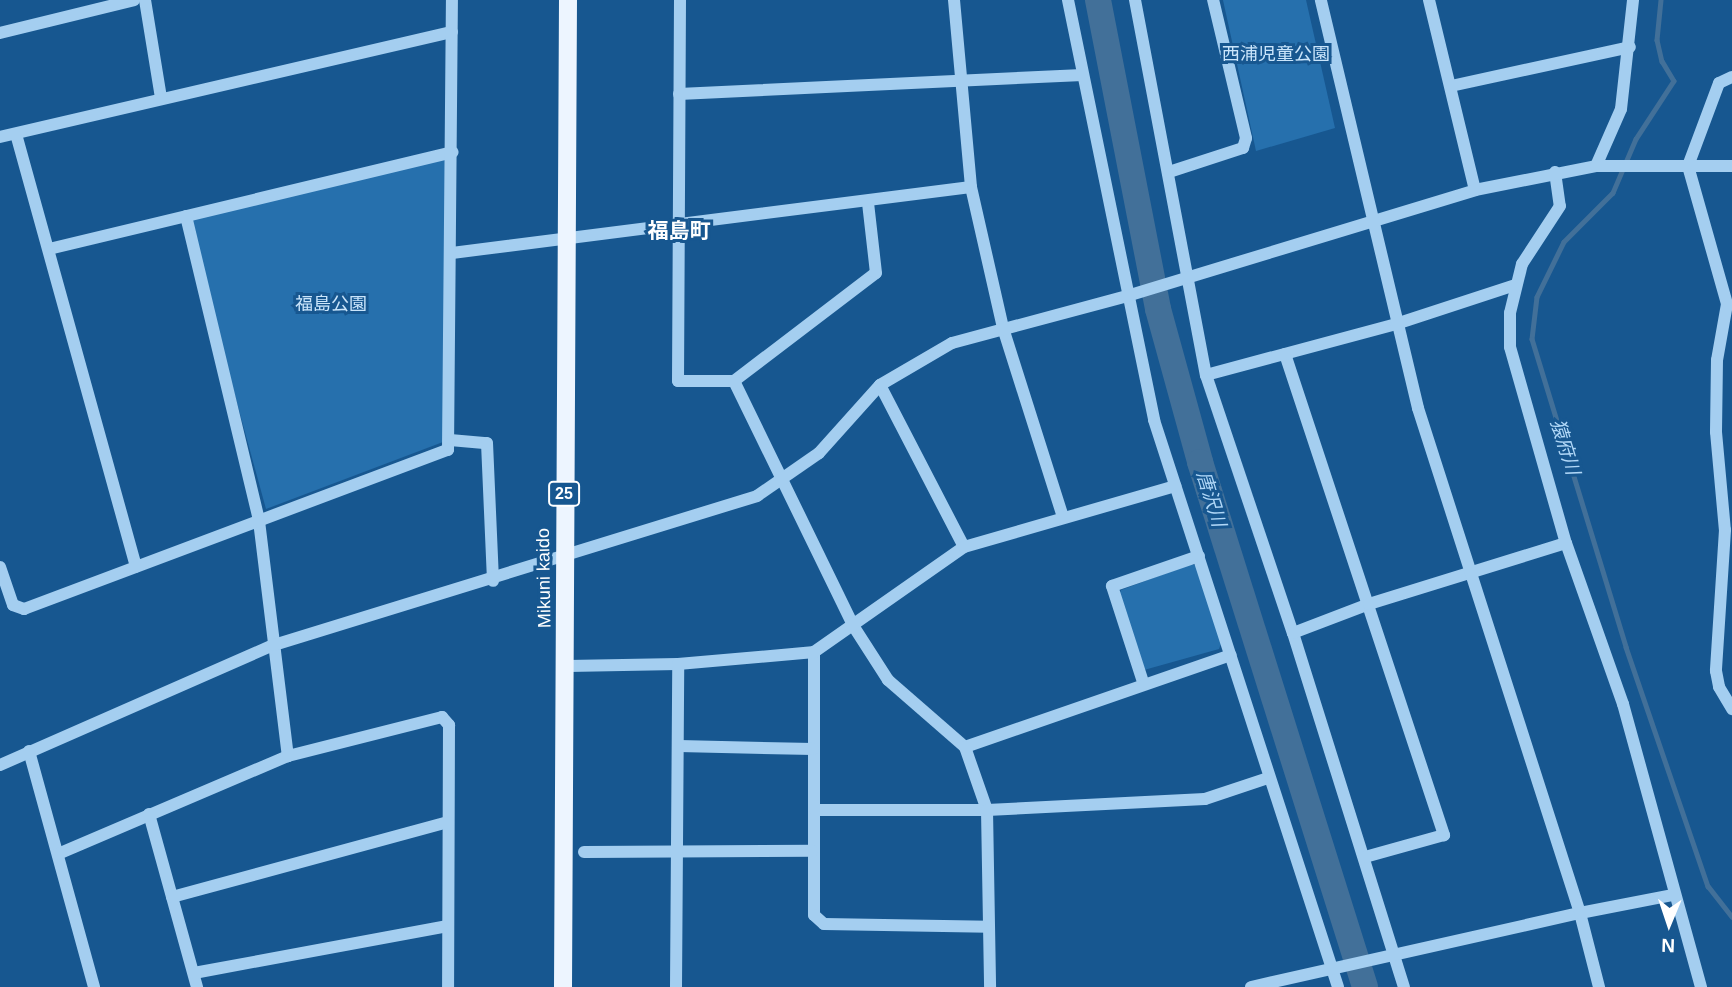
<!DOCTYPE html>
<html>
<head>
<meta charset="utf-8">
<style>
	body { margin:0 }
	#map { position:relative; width:1732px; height:987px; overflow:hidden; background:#175790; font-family:Arial,"Noto Sans JP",sans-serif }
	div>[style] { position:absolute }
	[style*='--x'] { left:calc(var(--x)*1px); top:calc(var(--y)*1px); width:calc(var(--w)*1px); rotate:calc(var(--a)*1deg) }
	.green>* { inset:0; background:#2670ad }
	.stream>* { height:4.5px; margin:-2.25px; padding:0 2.25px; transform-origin:2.25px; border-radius:2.25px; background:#427099 }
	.river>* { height:26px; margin:-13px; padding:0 13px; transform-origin:13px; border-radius:13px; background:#427099 }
	.minor>* { height:12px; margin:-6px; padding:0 6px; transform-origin:6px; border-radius:6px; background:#a4cef0 }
	.major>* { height:18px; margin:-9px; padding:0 9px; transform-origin:9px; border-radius:9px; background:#edf5ff }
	span { translate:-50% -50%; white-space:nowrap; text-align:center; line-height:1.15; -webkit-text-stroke:6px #175790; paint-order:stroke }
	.shield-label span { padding:2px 5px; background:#175790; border:2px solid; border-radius:5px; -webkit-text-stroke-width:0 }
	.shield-label { font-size:16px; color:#fff; font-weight:700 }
	.park-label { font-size:18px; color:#cae5fb }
	.street-label { font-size:18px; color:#fff }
	.water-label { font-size:19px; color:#b0d7f7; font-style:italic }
	.quarter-label { font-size:21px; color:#fff; font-weight:700 }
	.north { position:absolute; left:1634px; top:889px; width:70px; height:70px; -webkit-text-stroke:5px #175790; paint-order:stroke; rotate:182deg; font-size:19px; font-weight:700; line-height:28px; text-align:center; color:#fff }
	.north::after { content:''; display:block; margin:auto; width:24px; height:32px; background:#fff; clip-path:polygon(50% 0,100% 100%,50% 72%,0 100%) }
</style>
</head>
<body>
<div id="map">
	<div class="green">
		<i style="clip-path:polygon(1223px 0,1306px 0,1335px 128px,1256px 151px)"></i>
		<i style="clip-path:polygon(452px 152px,443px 442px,266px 509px,186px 216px)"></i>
		<i style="clip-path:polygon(1191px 564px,1197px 566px,1222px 641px,1219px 649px,1144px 670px,1119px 595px,1121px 590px)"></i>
	</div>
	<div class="stream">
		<i style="--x:1661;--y:0;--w:40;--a:95.7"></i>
		<i style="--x:1657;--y:40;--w:22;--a:77"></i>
		<i style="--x:1662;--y:61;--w:23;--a:59"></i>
		<i style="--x:1674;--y:81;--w:69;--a:123.2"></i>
		<i style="--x:1636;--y:139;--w:59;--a:113.1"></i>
		<i style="--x:1613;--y:193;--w:69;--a:135"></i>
		<i style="--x:1564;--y:242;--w:61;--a:116.1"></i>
		<i style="--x:1537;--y:297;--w:42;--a:96.8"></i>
		<i style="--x:1532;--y:339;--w:322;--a:73"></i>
		<i style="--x:1626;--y:647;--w:253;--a:71.1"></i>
		<i style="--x:1708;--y:886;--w:39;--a:52"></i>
	</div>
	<div class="river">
		<i style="--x:1098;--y:0;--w:315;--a:79"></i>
		<i style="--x:1158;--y:309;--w:159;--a:74.6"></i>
		<i style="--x:1200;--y:462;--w:550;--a:72.55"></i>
	</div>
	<div class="minor">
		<i style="--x:145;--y:0;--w:99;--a:80.7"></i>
		<i style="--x:680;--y:0;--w:381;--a:90.3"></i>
		<i style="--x:678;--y:381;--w:56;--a:0"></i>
		<i style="--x:734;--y:381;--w:178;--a:-37.3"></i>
		<i style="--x:876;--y:273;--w:70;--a:-96.5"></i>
		<i style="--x:954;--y:0;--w:188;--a:84.8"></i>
		<i style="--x:971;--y:187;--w:145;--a:77.2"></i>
		<i style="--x:1003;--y:328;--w:198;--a:72.4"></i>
		<i style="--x:1068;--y:0;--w:429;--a:78.4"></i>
		<i style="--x:1154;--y:420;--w:596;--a:72.02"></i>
		<i style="--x:1135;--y:0;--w:382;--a:79.3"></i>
		<i style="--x:1206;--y:375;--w:272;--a:71.4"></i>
		<i style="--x:1293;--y:633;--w:371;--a:72.6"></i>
		<i style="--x:1429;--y:0;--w:195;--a:76.4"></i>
		<i style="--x:0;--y:33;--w:138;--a:-13.8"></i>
		<i style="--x:1732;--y:77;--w:14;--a:155"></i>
		<i style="--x:1719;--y:83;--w:89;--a:110.5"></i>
		<i style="--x:1688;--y:166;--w:143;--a:74.2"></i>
		<i style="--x:1727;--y:304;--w:57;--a:100.1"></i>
		<i style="--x:1717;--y:360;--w:72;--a:90.8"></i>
		<i style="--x:1716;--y:432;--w:98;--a:84.8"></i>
		<i style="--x:1725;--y:530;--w:141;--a:93.7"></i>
		<i style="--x:1716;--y:671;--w:16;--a:79"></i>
		<i style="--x:1719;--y:687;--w:26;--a:59"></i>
		<i style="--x:1451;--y:86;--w:183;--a:-12.3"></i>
		<i style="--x:679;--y:94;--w:404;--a:-2.7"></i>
		<i style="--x:16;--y:134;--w:449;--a:74.5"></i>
		<i style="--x:0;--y:137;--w:464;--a:-13.1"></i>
		<i style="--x:1596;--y:166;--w:62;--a:-66.3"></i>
		<i style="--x:1621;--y:109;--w:110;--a:-83.7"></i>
		<i style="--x:1169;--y:172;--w:78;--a:-18"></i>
		<i style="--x:1243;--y:148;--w:10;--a:-73"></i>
		<i style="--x:1246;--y:138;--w:142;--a:-103.4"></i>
		<i style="--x:1555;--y:172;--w:34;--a:82"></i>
		<i style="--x:1560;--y:206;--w:69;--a:123.2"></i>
		<i style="--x:1522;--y:264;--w:50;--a:103.8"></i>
		<i style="--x:1510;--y:313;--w:34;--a:90"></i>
		<i style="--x:1510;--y:347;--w:204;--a:74.1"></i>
		<i style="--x:1566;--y:543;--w:171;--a:70.5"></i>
		<i style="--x:1623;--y:704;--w:294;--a:74.6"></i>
		<i style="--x:186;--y:216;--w:314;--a:76.5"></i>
		<i style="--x:259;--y:521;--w:237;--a:83"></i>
		<i style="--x:49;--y:249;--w:415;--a:-13.5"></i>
		<i style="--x:452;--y:253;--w:523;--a:-7.25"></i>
		<i style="--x:1285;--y:354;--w:507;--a:71.71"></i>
		<i style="--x:1444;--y:835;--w:82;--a:164.4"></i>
		<i style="--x:1206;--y:375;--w:197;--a:-15"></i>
		<i style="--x:1396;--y:324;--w:125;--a:-18.1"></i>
		<i style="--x:734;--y:381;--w:274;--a:64"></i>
		<i style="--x:854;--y:627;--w:63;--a:57.3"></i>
		<i style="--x:888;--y:680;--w:102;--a:41"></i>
		<i style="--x:965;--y:747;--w:67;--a:70.8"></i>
		<i style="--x:987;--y:810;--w:177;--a:89"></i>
		<i style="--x:880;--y:385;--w:182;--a:62.6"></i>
		<i style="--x:450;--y:440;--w:37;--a:5"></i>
		<i style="--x:487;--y:443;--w:138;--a:87.5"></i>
		<i style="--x:0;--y:567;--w:40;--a:71.1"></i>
		<i style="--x:13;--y:605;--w:12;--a:20"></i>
		<i style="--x:24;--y:609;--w:453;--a:-20.6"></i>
		<i style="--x:448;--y:450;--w:450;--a:-89.5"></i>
		<i style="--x:1293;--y:633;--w:81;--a:-20.9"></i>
		<i style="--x:1369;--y:604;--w:206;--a:-17.2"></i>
		<i style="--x:814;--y:652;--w:263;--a:90"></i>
		<i style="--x:814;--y:915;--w:13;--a:42"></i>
		<i style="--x:824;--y:924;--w:164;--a:1"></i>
		<i style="--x:568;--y:666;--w:110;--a:-1"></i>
		<i style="--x:678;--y:664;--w:137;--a:-5"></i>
		<i style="--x:814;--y:652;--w:183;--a:-35"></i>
		<i style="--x:964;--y:547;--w:220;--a:-16.1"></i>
		<i style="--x:1143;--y:682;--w:101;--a:-107.9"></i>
		<i style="--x:1112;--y:586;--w:92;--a:-19"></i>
		<i style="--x:679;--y:746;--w:134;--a:1.3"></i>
		<i style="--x:965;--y:747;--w:281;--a:-19.1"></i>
		<i style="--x:29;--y:751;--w:245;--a:74.6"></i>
		<i style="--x:0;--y:765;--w:299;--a:-23.7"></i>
		<i style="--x:274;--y:645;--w:505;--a:-17.14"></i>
		<i style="--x:757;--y:496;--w:75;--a:-34.7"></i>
		<i style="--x:819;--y:453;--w:91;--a:-48.1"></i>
		<i style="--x:880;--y:385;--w:83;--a:-30.3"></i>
		<i style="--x:952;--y:343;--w:181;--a:-15"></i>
		<i style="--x:1127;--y:296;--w:364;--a:-16.9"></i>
		<i style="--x:1475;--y:190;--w:123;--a:-11.2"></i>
		<i style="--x:1596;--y:166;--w:136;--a:0"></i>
		<i style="--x:815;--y:810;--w:172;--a:0"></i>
		<i style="--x:987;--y:810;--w:218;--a:-2.9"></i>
		<i style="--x:1205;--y:799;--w:66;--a:-18.4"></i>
		<i style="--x:149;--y:814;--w:180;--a:74.5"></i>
		<i style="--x:584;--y:852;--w:228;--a:-0.3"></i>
		<i style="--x:58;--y:854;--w:250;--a:-23.1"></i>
		<i style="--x:288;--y:756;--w:159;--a:-14.2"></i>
		<i style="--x:442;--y:717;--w:11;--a:49"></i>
		<i style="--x:449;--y:725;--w:262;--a:90.2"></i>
		<i style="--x:172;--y:897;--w:286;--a:-15.2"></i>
		<i style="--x:194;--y:973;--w:258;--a:-10.5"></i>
		<i style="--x:676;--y:987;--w:323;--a:-89.6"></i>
		<i style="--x:1251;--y:987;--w:337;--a:-12.7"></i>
		<i style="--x:1580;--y:913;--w:530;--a:-107.79"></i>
		<i style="--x:1418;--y:408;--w:419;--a:-103.4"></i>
		<i style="--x:1599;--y:987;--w:76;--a:-104.4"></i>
		<i style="--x:1580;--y:913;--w:95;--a:-11"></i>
	</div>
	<div class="major">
		<i style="--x:563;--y:987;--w:987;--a:-89.71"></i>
	</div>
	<div class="shield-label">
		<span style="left:564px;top:494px">25</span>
	</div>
	<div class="park-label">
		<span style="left:1276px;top:54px">西浦児童公園</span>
		<span style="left:331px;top:304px">福島公園</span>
	</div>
	<div class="street-label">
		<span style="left:544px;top:578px;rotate:-91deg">Mikuni kaido</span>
	</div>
	<div class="water-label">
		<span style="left:1565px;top:447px;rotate:73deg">猿府川</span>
		<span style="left:1211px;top:499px;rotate:73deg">唐沢川</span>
	</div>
	<div class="quarter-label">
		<span style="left:679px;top:231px">福島町</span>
	</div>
	<div class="north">N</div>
</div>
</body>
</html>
